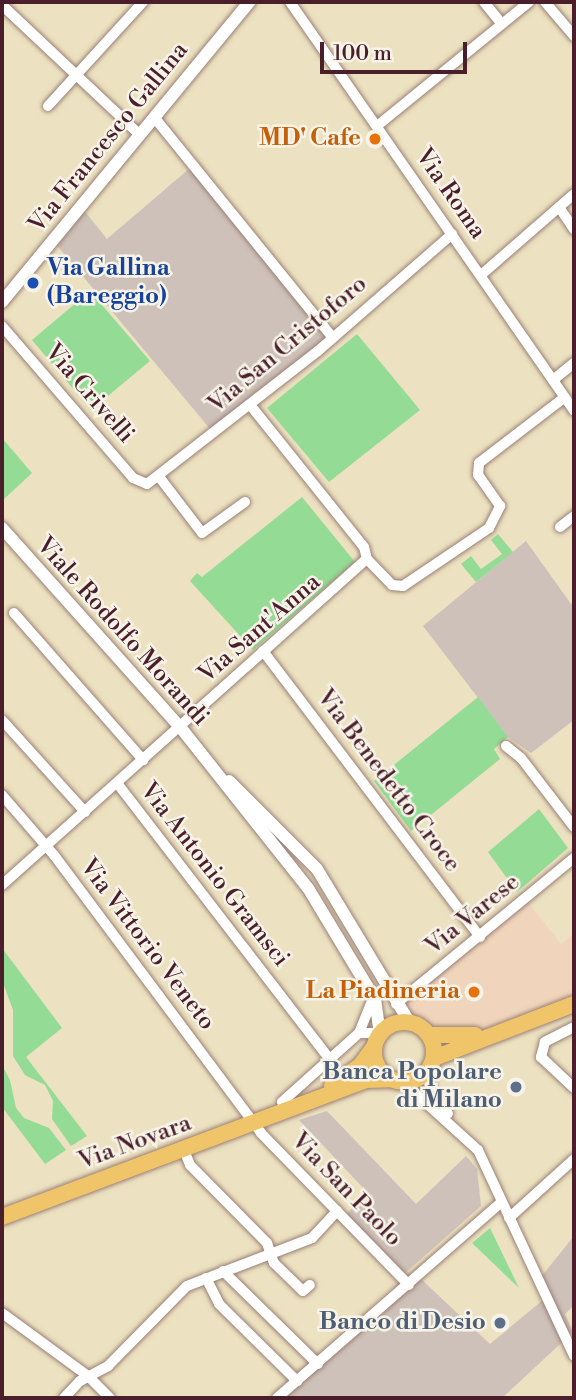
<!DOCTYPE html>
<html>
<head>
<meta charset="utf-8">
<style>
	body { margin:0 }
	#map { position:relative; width:576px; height:1400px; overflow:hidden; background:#ece1c0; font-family:"Libre Bodoni",serif }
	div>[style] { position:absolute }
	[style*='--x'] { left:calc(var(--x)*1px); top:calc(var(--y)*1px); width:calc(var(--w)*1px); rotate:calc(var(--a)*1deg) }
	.built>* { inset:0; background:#f0d5bc }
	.industrial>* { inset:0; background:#cec1b9 }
	.green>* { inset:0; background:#94db95 }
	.roads { filter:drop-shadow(0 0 2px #9b8076) drop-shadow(0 0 2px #9b8076) }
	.minor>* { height:10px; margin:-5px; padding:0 5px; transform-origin:5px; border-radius:5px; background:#fff }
	.tertiary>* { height:12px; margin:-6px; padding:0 6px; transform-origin:6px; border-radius:6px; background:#fff }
	.primary>* { height:16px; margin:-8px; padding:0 8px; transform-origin:8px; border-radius:8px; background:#f0c469 }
	.primary>.ring { margin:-8px; padding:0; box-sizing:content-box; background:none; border:16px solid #f0c469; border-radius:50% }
	.dots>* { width:19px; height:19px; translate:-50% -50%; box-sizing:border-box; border:4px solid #f7f3e8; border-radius:50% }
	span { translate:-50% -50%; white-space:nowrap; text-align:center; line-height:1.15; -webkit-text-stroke:5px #f7f3e8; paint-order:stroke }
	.street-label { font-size:24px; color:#4a1f2b }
	.food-label { font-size:24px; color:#c56008; font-weight:700 }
	.right { translate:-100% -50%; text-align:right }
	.transit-label { font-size:24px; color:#164399; font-weight:700 }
	.left { translate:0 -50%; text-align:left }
	.service-label { font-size:24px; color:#4e5e75; font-weight:700 }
	.frame { position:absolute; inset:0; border:4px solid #4a1f2b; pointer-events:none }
	.scale { position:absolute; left:320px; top:42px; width:147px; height:32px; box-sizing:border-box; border:4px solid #4a1f2b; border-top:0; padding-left:9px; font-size:21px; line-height:24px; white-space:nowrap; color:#4a1f2b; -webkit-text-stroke:5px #f7f3e8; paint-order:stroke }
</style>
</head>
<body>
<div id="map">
	<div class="built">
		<i style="clip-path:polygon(528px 902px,561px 944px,574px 933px,574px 997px,473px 1034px,427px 1029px,411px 1021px,400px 1004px)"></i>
	</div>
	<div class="industrial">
		<i style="clip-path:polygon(190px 168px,327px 337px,211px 430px,55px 243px,83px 209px,107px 239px)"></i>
		<i style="clip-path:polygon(526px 541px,571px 604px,574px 602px,574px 720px,531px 753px,508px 737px,423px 626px)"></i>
		<i style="clip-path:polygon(327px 1111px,416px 1204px,466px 1156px,477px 1169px,481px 1206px,404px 1274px,345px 1216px,367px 1192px,299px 1120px)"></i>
		<i style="clip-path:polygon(574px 1236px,574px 1305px,565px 1314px,573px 1332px,502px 1398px,281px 1398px,420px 1278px,490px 1344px,549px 1295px,541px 1277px)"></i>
	</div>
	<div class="green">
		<i style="clip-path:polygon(90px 291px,150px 361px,91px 410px,32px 340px)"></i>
		<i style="clip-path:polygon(357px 334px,420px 410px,329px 482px,267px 408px)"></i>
		<i style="clip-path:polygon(2px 438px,32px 473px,2px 501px)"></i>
		<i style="clip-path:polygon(302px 497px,355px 562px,253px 650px,190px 581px,197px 573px,202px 577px)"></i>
		<i style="clip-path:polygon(498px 534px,513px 552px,476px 582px,461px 564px,471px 556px,481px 569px,502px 554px,491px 540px)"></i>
		<i style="clip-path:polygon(478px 697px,508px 737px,494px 749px,500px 759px,411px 831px,374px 781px)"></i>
		<i style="clip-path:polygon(539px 809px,568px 848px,517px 892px,488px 852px)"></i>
		<i style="clip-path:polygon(2px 948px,62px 1028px,26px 1057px,87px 1136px,71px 1146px,52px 1119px,53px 1101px,45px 1085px,25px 1075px,13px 1056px,13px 1010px,2px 980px)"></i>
		<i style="clip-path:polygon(2px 1065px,10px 1080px,16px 1108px,24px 1118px,49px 1128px,66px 1150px,45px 1164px,2px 1107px)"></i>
		<i style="clip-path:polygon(490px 1228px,519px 1288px,472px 1243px)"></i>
	</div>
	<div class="roads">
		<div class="minor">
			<i style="--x:290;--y:2;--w:498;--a:55.2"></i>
			<i style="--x:484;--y:2;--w:28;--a:51"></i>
			<i style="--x:545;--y:2;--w:45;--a:49.5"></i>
			<i style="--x:2;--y:5;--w:188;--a:43.3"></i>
			<i style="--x:48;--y:106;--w:141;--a:-47.6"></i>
			<i style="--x:154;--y:117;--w:284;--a:51"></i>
			<i style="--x:377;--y:126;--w:196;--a:-39.2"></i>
			<i style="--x:559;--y:207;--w:27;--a:56"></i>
			<i style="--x:481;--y:275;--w:123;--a:-41.1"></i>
			<i style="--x:2;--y:326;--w:201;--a:49.2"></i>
			<i style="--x:133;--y:478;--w:15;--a:23"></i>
			<i style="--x:147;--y:484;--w:217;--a:-37.9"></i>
			<i style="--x:318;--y:351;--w:178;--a:-41.1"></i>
			<i style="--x:553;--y:380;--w:27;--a:-39"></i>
			<i style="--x:251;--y:406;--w:181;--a:51.3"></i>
			<i style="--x:364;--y:547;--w:12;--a:76"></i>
			<i style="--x:367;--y:559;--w:36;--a:46"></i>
			<i style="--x:392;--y:585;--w:11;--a:5"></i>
			<i style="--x:403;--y:586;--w:104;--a:-34"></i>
			<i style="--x:489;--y:528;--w:25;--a:-63"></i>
			<i style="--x:500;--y:506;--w:38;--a:-125"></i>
			<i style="--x:478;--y:475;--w:12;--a:-85"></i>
			<i style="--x:479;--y:463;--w:108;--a:-37.5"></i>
			<i style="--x:160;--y:478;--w:69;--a:52.6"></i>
			<i style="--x:202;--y:533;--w:53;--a:-35.8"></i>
			<i style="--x:560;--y:527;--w:18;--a:-38"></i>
			<i style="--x:14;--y:613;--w:196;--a:48.7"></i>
			<i style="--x:263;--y:651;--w:359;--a:52.8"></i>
			<i style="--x:2;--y:720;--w:124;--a:47.9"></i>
			<i style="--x:506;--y:746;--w:19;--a:39"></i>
			<i style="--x:521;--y:758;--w:87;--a:52.5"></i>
			<i style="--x:117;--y:783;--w:347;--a:52.4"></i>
			<i style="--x:2;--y:795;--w:79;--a:49.1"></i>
			<i style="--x:54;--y:855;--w:347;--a:53.3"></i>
			<i style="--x:261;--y:1133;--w:212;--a:45.8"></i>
			<i style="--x:2;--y:885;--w:489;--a:-41.8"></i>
			<i style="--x:396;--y:1004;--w:230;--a:-39.4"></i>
			<i style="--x:574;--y:1027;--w:33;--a:153"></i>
			<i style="--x:545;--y:1042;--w:16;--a:105"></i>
			<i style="--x:541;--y:1057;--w:45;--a:43.2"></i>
			<i style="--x:359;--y:1033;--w:13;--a:0"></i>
			<i style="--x:372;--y:1033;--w:8;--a:60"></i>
			<i style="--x:427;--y:1072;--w:15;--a:79"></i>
			<i style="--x:430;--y:1087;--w:32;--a:56"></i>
			<i style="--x:404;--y:1083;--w:100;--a:42.2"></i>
			<i style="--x:478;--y:1150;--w:227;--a:65"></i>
			<i style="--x:282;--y:1102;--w:103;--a:-41.9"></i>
			<i style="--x:359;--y:1033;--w:35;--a:-68"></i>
			<i style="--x:184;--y:1150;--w:16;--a:68"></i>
			<i style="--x:190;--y:1165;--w:110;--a:45.4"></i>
			<i style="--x:267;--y:1243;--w:21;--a:71"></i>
			<i style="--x:274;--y:1263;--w:40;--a:44"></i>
			<i style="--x:303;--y:1291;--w:9;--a:-41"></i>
			<i style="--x:509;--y:1218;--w:88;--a:-42.2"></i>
			<i style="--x:223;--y:1271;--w:133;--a:44.4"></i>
			<i style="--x:206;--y:1278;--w:29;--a:63"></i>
			<i style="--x:219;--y:1304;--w:110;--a:44.6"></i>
			<i style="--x:2;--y:1313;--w:107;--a:36.2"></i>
			<i style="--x:88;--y:1376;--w:31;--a:45"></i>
			<i style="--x:64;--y:1398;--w:23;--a:-47"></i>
			<i style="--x:80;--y:1381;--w:32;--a:-28"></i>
			<i style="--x:108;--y:1366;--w:112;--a:-45.4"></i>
			<i style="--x:187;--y:1286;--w:134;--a:-21"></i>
			<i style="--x:312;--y:1238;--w:37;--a:-47"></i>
			<i style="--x:277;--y:1398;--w:298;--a:-41.1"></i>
		</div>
		<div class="tertiary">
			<i style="--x:2;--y:302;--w:389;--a:-50.5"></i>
			<i style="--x:2;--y:528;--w:268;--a:48.2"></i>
			<i style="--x:181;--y:728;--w:204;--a:51.6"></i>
			<i style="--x:308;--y:888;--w:130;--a:58.9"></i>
			<i style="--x:375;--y:999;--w:35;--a:82"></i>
			<i style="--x:229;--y:781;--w:124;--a:45"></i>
			<i style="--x:317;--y:869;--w:180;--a:58.9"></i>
		</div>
		<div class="primary">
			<i class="ring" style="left:374px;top:1022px;width:44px;height:44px"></i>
			<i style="--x:429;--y:1035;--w:46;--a:0"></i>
			<i style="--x:434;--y:1058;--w:150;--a:-21.1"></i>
			<i style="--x:332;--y:1086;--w:34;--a:-36"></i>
			<i style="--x:360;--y:1066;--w:24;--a:-54"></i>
			<i style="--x:2;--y:1217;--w:389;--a:-20.6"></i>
			<i style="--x:366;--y:1080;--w:24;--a:-2"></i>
		</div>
	</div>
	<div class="dots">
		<i style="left:375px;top:139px;background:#e8710a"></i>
		<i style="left:33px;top:283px;background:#1a4fb4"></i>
		<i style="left:474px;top:992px;background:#e8710a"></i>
		<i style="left:516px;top:1087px;background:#5c6f8a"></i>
		<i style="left:500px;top:1323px;background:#5c6f8a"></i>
	</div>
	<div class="street-label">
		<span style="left:109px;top:138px;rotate:-51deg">Via Francesco Gallina</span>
		<span style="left:450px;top:194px;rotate:55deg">Via Roma</span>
		<span style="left:288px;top:345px;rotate:-40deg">Via San Cristoforo</span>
		<span style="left:89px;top:394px;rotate:49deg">Via Crivelli</span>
		<span style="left:260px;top:629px;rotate:-41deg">Via Sant'Anna</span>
		<span style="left:122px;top:632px;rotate:48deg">Viale Rodolfo Morandi</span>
		<span style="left:388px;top:781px;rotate:53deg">Via Benedetto Croce</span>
		<span style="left:214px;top:875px;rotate:52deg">Via Antonio Gramsci</span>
		<span style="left:473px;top:915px;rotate:-39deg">Via Varese</span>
		<span style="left:147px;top:945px;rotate:53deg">Via Vittorio Veneto</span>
		<span style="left:135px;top:1143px;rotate:-20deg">Via Novara</span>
		<span style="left:346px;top:1190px;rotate:46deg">Via San Paolo</span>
	</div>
	<div class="food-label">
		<span class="right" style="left:361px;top:139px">MD' Cafe</span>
		<span class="right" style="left:460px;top:992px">La Piadineria</span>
	</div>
	<div class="transit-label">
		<span class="left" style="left:47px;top:283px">Via Gallina<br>(Bareggio)</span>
	</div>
	<div class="service-label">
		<span class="right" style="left:502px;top:1087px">Banca Popolare<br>di Milano</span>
		<span class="right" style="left:486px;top:1323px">Banco di Desio</span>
	</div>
	<div class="frame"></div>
	<div class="scale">100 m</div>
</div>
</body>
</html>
